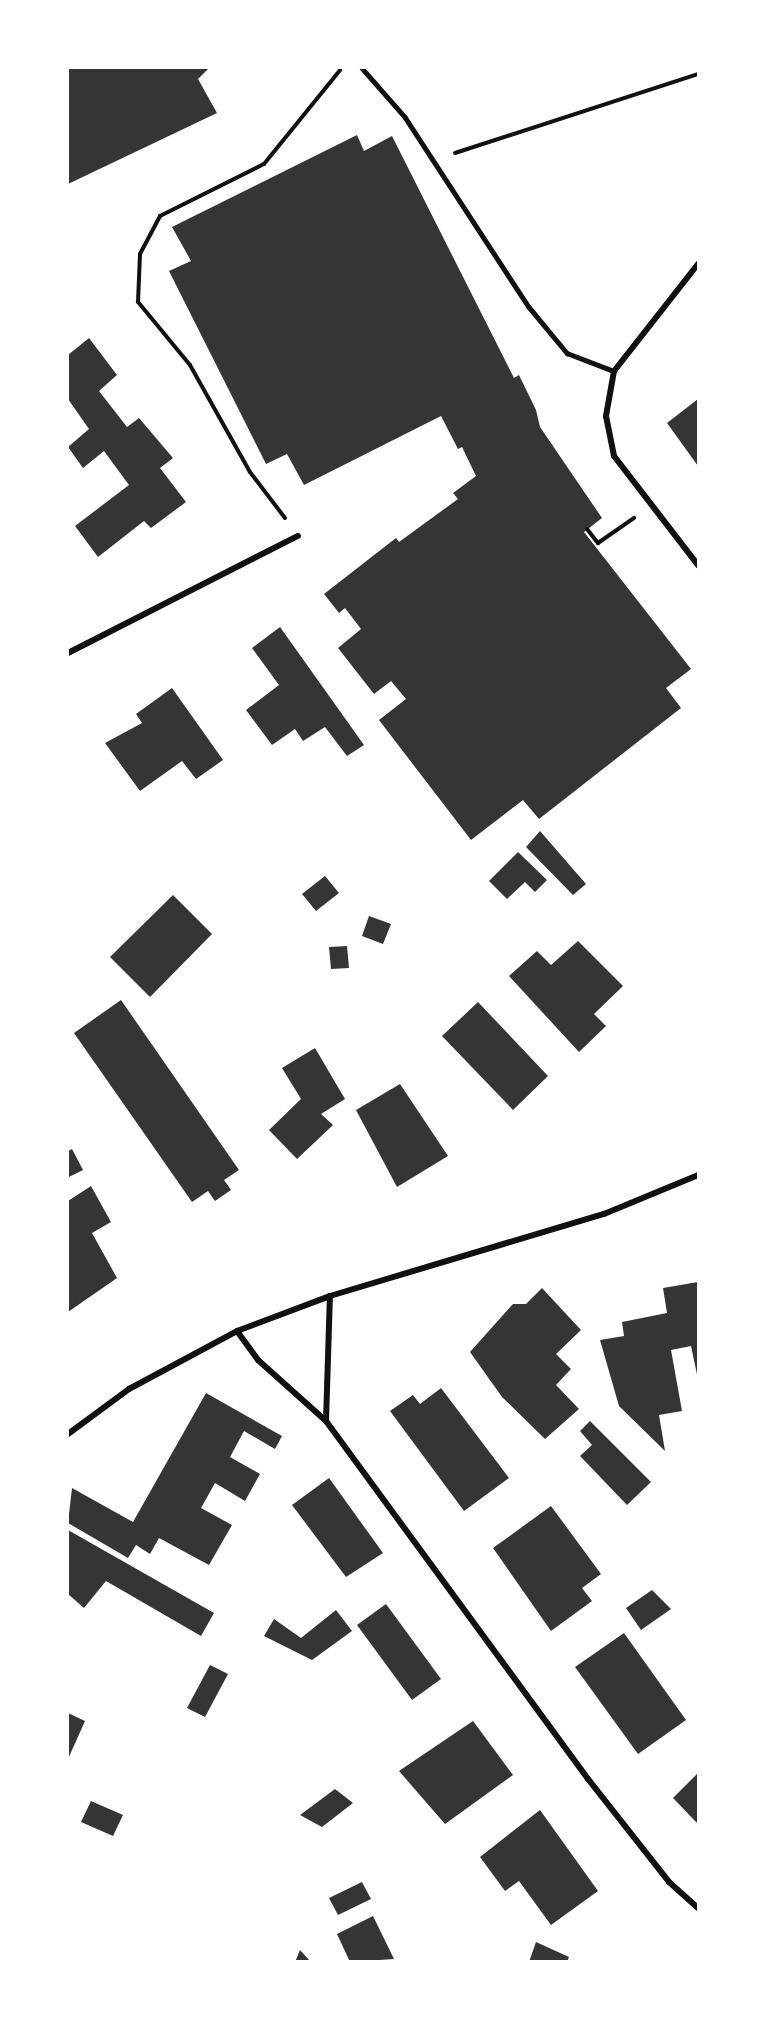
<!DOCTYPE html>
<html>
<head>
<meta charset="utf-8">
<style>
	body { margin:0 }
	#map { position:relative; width:766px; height:2029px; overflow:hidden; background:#fff; font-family:"Libre Baskerville",serif }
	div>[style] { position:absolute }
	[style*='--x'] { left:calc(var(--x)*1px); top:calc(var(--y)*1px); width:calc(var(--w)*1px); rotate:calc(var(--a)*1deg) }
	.building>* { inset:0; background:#353535 }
	.path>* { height:4px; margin:-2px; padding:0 2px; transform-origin:2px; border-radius:2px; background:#111 }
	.service>* { height:4.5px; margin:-2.25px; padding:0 2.25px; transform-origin:2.25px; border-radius:2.25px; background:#111 }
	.minor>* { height:6px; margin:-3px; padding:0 3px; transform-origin:3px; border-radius:3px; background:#111 }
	span { translate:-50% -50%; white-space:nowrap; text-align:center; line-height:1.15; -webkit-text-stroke:4.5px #fff; paint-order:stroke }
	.frame { position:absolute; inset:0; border:69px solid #fff; pointer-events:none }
</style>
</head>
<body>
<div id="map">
	<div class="building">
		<i style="clip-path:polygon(68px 68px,209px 68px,198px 79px,217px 113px,68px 184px)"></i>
		<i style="clip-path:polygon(357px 135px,364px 151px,392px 136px,514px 378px,519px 375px,536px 410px,540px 427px,602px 518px,584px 532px,691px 669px,666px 688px,681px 708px,539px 819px,523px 800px,471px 840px,379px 720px,406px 699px,391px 681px,374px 694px,338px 648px,361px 629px,345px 608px,339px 613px,324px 594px,396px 538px,399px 542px,458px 499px,453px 493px,476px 476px,462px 447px,458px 449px,441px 416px,304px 485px,287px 454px,266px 464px,169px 271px,191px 261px,172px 227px)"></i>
		<i style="clip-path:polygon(89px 338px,117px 375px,99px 391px,127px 427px,139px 418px,173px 458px,160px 468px,186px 502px,151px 528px,144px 521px,98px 557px,75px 526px,129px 485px,104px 451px,83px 468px,68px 447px,89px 429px,68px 399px,68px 355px)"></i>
		<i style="clip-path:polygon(698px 399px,698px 466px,667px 423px)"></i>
		<i style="clip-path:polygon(280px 627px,364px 745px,347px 756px,325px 727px,303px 741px,295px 729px,272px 745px,246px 710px,279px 685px,252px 648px)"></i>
		<i style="clip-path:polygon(172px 688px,223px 760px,196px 779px,182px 761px,140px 791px,105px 743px,142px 723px,136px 714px)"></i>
		<i style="clip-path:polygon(540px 831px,586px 884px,573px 895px,526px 847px)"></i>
		<i style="clip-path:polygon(518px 852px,547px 880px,535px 892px,525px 882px,507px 899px,489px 881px)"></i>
		<i style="clip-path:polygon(325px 876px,339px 893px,316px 911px,302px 894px)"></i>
		<i style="clip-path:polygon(173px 895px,212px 934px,150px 997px,110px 957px)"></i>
		<i style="clip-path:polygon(369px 916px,391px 924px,383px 944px,362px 936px)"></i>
		<i style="clip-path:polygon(578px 941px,623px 986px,594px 1014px,606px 1026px,579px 1052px,509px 976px,537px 951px,551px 965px)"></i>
		<i style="clip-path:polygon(347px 946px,349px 968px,331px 969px,329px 947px)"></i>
		<i style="clip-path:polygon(121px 1000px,239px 1170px,224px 1180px,231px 1190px,215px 1201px,208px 1191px,192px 1202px,74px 1033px)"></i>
		<i style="clip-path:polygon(478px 1002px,548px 1076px,513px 1110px,442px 1036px)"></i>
		<i style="clip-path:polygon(315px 1048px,345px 1099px,321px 1114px,333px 1125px,297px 1159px,269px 1130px,301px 1099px,282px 1068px)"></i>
		<i style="clip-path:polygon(400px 1084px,448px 1156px,397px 1187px,356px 1110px)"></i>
		<i style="clip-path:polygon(72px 1149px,83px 1170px,69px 1177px,68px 1151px)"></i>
		<i style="clip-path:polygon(91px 1186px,111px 1222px,92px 1233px,117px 1278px,68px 1312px,68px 1201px)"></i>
		<i style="clip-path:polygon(698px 1282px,698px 1379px,691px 1346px,671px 1350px,682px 1411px,659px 1415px,665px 1451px,619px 1406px,600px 1340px,624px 1336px,622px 1322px,667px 1313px,663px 1288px)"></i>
		<i style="clip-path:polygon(542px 1288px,581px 1330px,556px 1354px,571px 1369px,556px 1385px,579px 1409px,545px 1439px,502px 1397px,470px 1352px,513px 1304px,526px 1304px)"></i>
		<i style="clip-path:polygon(441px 1388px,509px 1478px,464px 1511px,390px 1411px,413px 1395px,420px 1404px)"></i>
		<i style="clip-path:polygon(206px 1393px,282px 1436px,275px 1449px,244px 1431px,230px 1457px,260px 1474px,245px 1501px,215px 1483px,201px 1508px,232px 1525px,209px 1565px,159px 1538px,150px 1554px,136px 1545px,128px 1558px,68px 1523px,72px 1488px,133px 1522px)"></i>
		<i style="clip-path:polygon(590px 1421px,651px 1482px,627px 1505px,580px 1456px,592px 1445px,580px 1431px)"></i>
		<i style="clip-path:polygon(329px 1478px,383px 1553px,346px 1577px,292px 1505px)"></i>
		<i style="clip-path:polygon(551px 1506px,601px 1574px,582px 1588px,592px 1601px,551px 1631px,493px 1548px)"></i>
		<i style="clip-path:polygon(68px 1530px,214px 1613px,201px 1636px,106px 1581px,84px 1608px,68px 1594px)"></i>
		<i style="clip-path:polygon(652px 1590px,671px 1609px,641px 1630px,626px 1608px)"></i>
		<i style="clip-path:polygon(386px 1604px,441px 1679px,412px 1700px,357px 1625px)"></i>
		<i style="clip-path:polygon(336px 1610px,352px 1631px,312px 1660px,264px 1636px,274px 1619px,301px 1638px)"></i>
		<i style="clip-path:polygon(624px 1633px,686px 1720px,638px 1754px,575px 1667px)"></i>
		<i style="clip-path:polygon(210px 1665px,228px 1674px,205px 1717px,187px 1708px)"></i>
		<i style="clip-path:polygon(68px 1713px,85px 1721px,68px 1759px)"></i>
		<i style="clip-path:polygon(473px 1721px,513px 1775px,445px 1824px,399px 1771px)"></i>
		<i style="clip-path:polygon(698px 1773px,698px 1824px,673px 1798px)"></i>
		<i style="clip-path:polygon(335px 1789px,353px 1803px,322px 1827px,300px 1815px)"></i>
		<i style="clip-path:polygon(91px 1801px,123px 1815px,113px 1836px,81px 1822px)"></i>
		<i style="clip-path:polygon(540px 1810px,598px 1891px,551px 1925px,519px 1881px,505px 1891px,480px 1857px)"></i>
		<i style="clip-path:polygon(362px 1882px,371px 1899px,338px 1915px,329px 1898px)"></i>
		<i style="clip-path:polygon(373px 1916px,394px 1959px,350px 1962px,337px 1934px)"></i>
		<i style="clip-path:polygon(536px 1942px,569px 1957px,567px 1962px,529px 1962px)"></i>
		<i style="clip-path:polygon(300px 1950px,311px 1962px,295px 1962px)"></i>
	</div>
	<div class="path">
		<i style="--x:455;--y:153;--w:256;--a:-18"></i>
		<i style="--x:285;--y:518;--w:58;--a:-127.3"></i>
		<i style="--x:250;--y:472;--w:123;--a:-119.3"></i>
		<i style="--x:190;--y:365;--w:82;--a:-129.5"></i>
		<i style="--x:138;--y:302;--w:48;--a:-87.6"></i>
		<i style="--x:140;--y:254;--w:43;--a:-62.2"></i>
		<i style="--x:160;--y:216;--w:116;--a:-26.6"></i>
		<i style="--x:264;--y:164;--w:121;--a:-51"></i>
		<i style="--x:587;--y:529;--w:18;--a:52"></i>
		<i style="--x:598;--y:543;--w:44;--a:-34.8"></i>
	</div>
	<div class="service">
		<i style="--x:362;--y:68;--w:65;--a:48.7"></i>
		<i style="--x:405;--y:117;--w:227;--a:56.9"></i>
		<i style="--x:529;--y:307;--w:60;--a:50.4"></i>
		<i style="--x:567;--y:353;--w:50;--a:21"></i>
	</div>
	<div class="minor">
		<i style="--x:698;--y:264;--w:136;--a:128.1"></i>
		<i style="--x:614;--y:371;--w:46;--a:100.1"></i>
		<i style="--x:606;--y:416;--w:41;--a:78.7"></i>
		<i style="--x:614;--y:456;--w:138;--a:52.4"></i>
		<i style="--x:68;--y:653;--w:258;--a:-27"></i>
		<i style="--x:237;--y:1331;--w:36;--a:54"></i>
		<i style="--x:258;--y:1360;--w:91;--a:41.9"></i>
		<i style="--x:326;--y:1421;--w:444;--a:53.8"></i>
		<i style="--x:588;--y:1779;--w:131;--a:51.8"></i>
		<i style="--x:669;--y:1882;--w:39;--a:42"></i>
		<i style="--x:326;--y:1421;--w:125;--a:-88.2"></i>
		<i style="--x:68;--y:1434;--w:76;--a:-36.4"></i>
		<i style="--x:129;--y:1389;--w:123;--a:-28.2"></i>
		<i style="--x:237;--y:1331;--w:99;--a:-20.6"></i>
		<i style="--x:330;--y:1296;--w:286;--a:-16.7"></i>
		<i style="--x:604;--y:1214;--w:102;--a:-22.5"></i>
	</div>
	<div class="frame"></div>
</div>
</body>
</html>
